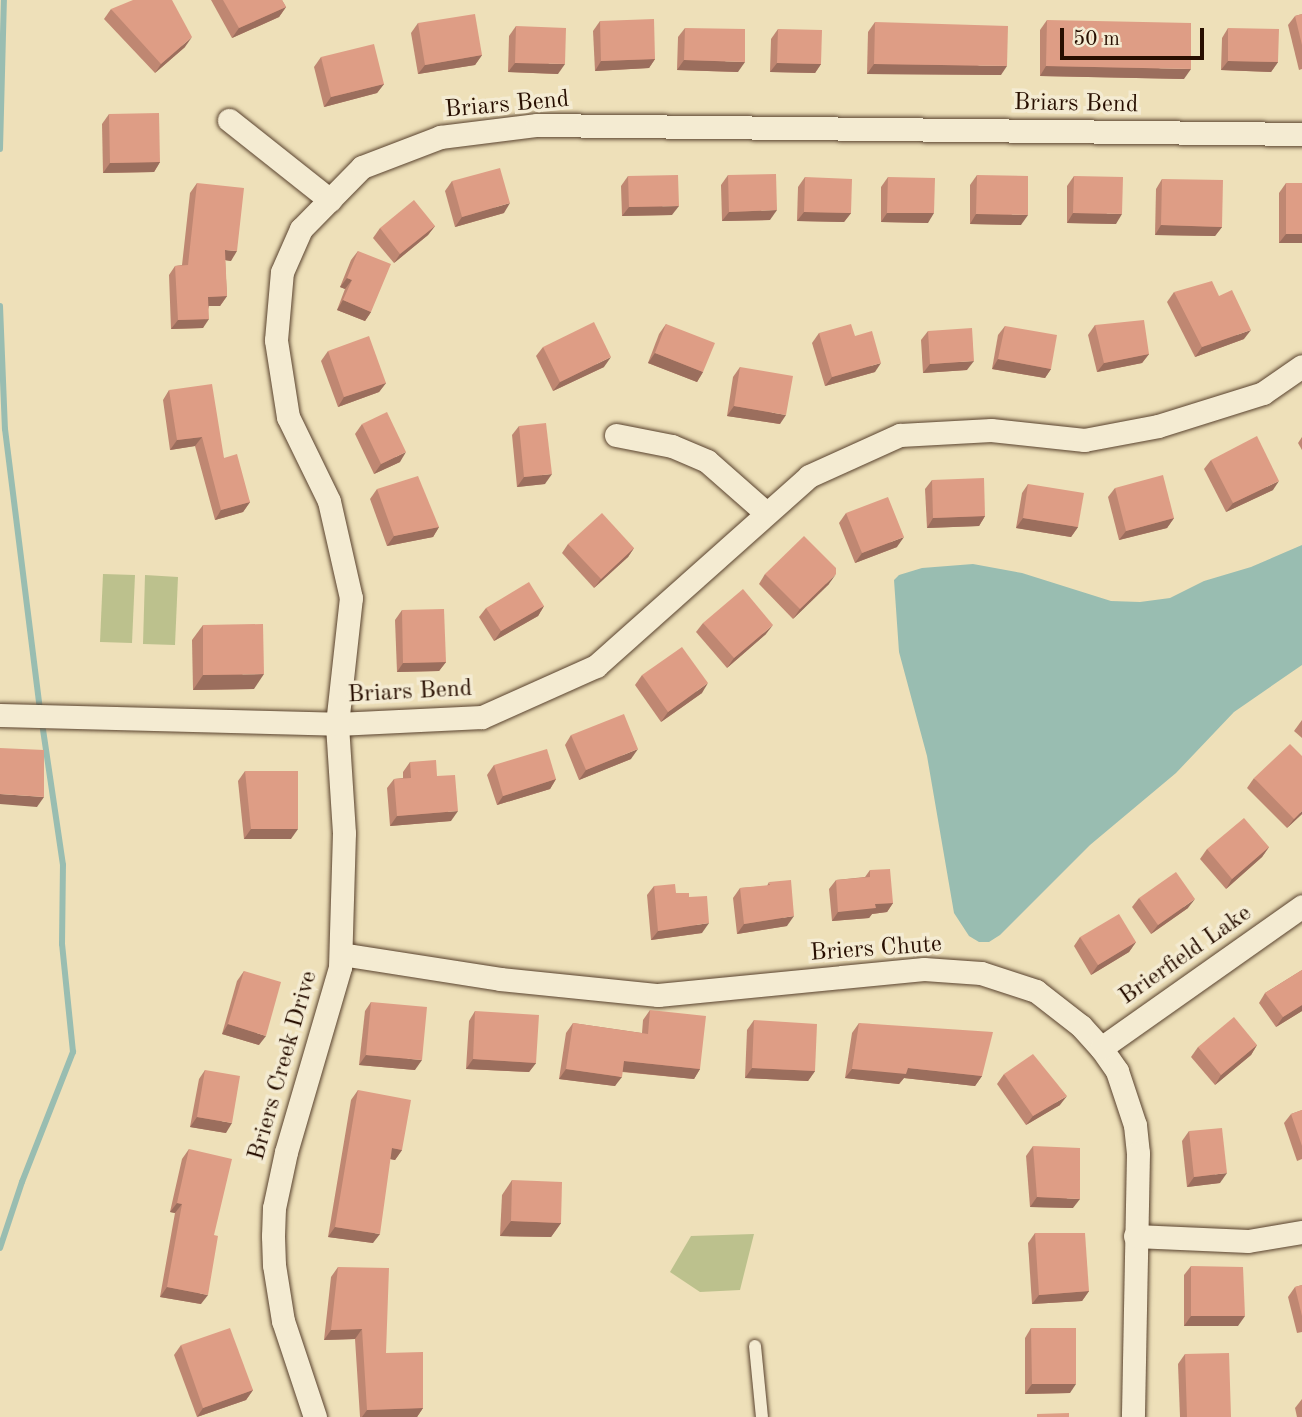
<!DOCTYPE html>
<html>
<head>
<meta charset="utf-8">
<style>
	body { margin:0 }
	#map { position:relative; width:1302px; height:1417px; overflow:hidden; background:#eee0b9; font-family:"Old Standard TT",serif }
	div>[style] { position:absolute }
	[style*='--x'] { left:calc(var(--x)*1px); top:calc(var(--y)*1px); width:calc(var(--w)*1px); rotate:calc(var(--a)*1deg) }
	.green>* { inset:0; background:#bcc18d }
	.water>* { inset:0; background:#99bdb1 }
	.stream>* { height:6px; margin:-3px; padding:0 3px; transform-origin:3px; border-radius:3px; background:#99bdb1 }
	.roads { filter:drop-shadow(0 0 2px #59422e) drop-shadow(0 0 2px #59422e) }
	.service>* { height:12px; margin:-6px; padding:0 6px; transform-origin:6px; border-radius:6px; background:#f4ebd2 }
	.minor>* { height:23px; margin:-11.5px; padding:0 11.5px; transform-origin:11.5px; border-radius:11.5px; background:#f4ebd2 }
	.wall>* { inset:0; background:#bf8772 }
	.shaded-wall>* { inset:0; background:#9b6e5d }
	.building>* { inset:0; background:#de9d85 }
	span { translate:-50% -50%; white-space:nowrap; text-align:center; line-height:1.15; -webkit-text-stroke:7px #f4ebd2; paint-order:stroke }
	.street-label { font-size:24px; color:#270e00 }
	.scale { position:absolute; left:1060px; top:28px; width:144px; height:32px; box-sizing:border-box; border:4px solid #270e00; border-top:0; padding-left:9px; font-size:21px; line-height:24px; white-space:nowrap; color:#270e00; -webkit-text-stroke:5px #f4ebd2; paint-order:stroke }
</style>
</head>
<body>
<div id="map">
	<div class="green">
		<i style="clip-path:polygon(103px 574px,135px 575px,132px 643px,100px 642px)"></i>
		<i style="clip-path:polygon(145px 575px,178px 577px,175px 645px,143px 644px)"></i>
		<i style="clip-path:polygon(754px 1234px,740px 1290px,700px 1292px,670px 1272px,691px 1236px)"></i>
	</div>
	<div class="water">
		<i style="clip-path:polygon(1302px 545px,1302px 665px,1234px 712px,1176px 773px,1090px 845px,1000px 935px,989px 942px,979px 942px,969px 936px,954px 913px,927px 756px,899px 652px,894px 580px,899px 575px,922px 568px,973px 564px,1022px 573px,1111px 601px,1140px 602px,1170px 598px,1204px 581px,1251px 567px)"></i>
	</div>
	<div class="stream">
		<i style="--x:0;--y:149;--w:149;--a:-88.5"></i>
		<i style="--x:0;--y:306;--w:123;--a:87.7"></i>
		<i style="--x:5;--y:429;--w:284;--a:82.9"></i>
		<i style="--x:0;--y:1248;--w:70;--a:-71.6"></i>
		<i style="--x:22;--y:1182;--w:140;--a:-68.6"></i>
		<i style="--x:73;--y:1052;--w:109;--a:-95.8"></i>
		<i style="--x:62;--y:944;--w:79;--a:-89.3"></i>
		<i style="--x:63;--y:865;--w:145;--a:-98.4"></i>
	</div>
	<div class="roads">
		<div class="service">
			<i style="--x:755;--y:1346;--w:71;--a:84.4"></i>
		</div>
		<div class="minor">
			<i style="--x:229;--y:120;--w:129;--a:38.4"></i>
			<i style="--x:616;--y:435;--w:57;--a:11.1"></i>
			<i style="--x:672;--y:446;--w:38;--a:23"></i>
			<i style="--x:707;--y:461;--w:79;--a:41.4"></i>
			<i style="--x:0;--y:715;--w:337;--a:1.5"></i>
			<i style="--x:337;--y:724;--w:145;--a:-2.8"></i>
			<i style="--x:482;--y:717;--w:125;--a:-24.1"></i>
			<i style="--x:596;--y:666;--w:285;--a:-41.7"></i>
			<i style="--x:809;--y:476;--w:100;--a:-24.3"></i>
			<i style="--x:900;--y:435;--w:91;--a:-3.1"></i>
			<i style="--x:991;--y:430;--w:94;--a:6.1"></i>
			<i style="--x:1084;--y:440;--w:75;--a:-10.7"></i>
			<i style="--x:1158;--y:426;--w:110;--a:-17.4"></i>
			<i style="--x:1263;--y:393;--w:47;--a:-34.7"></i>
			<i style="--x:341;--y:954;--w:161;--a:8.9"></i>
			<i style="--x:500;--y:979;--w:159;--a:5.8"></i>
			<i style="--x:658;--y:995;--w:267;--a:-5.6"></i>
			<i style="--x:924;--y:969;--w:57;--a:4"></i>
			<i style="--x:981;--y:973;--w:58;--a:18.1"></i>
			<i style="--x:1036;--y:991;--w:57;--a:37.9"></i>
			<i style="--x:1081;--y:1026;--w:30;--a:48"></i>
			<i style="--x:1101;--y:1048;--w:28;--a:55"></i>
			<i style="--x:1117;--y:1071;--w:57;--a:71.6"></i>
			<i style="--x:1135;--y:1125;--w:28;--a:84"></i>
			<i style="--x:1138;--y:1153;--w:264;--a:91.1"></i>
			<i style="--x:1101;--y:1048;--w:246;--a:-35.2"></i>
			<i style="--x:1135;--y:1236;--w:113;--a:2.5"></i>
			<i style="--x:1248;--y:1241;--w:55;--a:-9.5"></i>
			<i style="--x:315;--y:1417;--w:101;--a:-108.4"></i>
			<i style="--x:283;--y:1321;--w:57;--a:-99.1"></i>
			<i style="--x:274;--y:1265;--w:29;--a:-92"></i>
			<i style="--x:273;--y:1236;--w:28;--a:-88"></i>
			<i style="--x:274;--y:1208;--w:57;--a:-77.9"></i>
			<i style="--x:286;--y:1152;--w:193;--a:-73.7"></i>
			<i style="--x:340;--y:967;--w:134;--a:-88.3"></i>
			<i style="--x:344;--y:833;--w:109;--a:-93.7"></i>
			<i style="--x:337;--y:724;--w:127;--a:-83.7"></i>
			<i style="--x:351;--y:598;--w:99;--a:-102.8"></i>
			<i style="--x:329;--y:501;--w:93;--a:-116"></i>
			<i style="--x:288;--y:417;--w:78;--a:-98.9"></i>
			<i style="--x:276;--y:340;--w:68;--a:-85"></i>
			<i style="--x:282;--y:272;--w:47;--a:-66.2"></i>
			<i style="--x:301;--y:229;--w:87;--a:-45.5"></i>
			<i style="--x:362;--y:167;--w:84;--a:-21"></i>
			<i style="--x:440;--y:137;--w:98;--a:-7.1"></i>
			<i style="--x:537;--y:125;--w:765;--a:0.67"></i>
		</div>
	</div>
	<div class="wall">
		<i style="clip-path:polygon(211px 0,282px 0,286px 7px,279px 17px,232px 38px)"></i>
		<i style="clip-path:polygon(111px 9px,185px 47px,155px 73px,104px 19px)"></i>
		<i style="clip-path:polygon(1302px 14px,1302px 69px,1299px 70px,1288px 25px,1295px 16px)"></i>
		<i style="clip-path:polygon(1047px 20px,1184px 79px,1040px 76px,1040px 30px)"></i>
		<i style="clip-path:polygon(600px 21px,655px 59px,649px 68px,595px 71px,593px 31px)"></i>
		<i style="clip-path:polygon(875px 22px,1001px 75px,867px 74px,868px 32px)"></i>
		<i style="clip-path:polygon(418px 23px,482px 55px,475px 65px,418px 74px,411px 33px)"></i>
		<i style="clip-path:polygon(516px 26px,558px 74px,508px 72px,509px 36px)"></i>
		<i style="clip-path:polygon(685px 28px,738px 72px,677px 70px,678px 37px)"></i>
		<i style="clip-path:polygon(1228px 28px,1278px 62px,1271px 72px,1221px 70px,1222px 38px)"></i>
		<i style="clip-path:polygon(778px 29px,821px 64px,815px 73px,770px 72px,771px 39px)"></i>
		<i style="clip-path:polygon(321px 57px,384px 84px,377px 93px,324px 107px,314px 67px)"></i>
		<i style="clip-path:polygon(109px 114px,160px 162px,154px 172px,103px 173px,102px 124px)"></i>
		<i style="clip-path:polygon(728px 175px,770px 220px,722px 221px,721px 185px)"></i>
		<i style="clip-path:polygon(977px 175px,1021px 225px,970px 224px,970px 185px)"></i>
		<i style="clip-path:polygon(628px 176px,672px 215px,622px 216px,621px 186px)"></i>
		<i style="clip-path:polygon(1074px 176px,1116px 224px,1067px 223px,1067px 186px)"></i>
		<i style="clip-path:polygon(805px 177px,851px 213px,844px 222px,797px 221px,798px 187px)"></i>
		<i style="clip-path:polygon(888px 177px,928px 223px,881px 222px,881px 187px)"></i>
		<i style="clip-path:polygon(1162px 179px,1222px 227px,1215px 236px,1155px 235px,1156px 189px)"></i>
		<i style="clip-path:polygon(452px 181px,504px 213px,455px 227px,445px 191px)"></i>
		<i style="clip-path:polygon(197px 183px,231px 261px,225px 260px,227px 296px,220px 306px,209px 306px,203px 328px,171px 329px,169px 275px,175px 266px,182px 265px,190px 193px)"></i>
		<i style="clip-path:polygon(1286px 183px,1302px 243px,1279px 243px,1279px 193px)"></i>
		<i style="clip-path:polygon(435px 226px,428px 235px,394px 263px,373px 238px,380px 228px)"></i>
		<i style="clip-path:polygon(358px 251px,371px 312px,365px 321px,337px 310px,345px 289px,340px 287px,351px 260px)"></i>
		<i style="clip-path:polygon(1174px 292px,1244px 339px,1195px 357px,1167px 302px)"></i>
		<i style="clip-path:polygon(666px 324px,703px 372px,697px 382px,648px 363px,659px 334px)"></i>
		<i style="clip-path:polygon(1095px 325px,1149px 354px,1142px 363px,1097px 372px,1088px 335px)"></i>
		<i style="clip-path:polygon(1005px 326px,1051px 369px,1045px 378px,992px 369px,998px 335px)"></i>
		<i style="clip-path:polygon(928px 331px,967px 370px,923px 373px,921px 340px)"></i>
		<i style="clip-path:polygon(819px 333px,855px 336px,875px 372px,825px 386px,812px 343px)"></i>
		<i style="clip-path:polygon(543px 347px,604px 367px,553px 391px,536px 356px)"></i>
		<i style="clip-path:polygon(328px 351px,386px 383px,379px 392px,338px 407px,321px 361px)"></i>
		<i style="clip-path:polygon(740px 367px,780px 424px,727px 416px,733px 377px)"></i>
		<i style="clip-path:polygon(169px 390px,224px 458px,250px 502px,243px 512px,215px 520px,195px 446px,170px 450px,163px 400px)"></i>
		<i style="clip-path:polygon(362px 424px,400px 462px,374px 474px,355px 434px)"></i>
		<i style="clip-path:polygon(519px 426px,545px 484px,517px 487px,512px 435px)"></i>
		<i style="clip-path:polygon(1302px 437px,1302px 450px,1298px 443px)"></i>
		<i style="clip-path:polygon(1211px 460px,1273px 490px,1226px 512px,1204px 469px)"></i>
		<i style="clip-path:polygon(932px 480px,985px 516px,979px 526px,927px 528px,925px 489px)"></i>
		<i style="clip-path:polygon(1028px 484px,1078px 527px,1071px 537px,1016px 528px,1022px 493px)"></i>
		<i style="clip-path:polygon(1115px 488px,1174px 518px,1167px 528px,1119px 540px,1108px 497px)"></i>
		<i style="clip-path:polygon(377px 489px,439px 527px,433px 537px,387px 546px,370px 499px)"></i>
		<i style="clip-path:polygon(846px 513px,897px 547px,855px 563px,839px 523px)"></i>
		<i style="clip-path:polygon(568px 544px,634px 548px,628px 557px,594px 588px,562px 553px)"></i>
		<i style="clip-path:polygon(765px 574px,829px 584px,793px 619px,759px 584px)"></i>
		<i style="clip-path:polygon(544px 606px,538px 616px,494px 641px,479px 617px,486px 608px)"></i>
		<i style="clip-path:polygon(402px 610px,446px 662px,439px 671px,397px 672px,395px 620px)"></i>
		<i style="clip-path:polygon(703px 623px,766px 634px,727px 668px,696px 632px)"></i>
		<i style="clip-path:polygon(203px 625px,254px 689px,193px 690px,192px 640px)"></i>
		<i style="clip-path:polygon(642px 675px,702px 693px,661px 722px,635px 685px)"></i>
		<i style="clip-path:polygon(1302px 720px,1302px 738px,1294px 731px)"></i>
		<i style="clip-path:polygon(571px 735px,631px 759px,579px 780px,565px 745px)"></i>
		<i style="clip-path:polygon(410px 762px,437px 776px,451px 821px,390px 826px,387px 788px,394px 779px,403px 778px,403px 772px)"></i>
		<i style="clip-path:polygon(494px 765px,556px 779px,550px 789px,497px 805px,487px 775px)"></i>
		<i style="clip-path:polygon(245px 771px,291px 839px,244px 839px,238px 781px)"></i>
		<i style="clip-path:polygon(1254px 778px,1302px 814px,1287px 828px,1247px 788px)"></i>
		<i style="clip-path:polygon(1269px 847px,1262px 857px,1226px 889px,1200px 859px,1207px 849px)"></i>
		<i style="clip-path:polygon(870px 870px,893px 903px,887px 912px,872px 914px,869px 918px,832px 921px,829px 889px,836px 880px,865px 877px)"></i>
		<i style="clip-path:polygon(769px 882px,787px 926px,737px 934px,733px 898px,740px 888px,767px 886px)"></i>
		<i style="clip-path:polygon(654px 886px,676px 893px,702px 933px,651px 940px,647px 895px)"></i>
		<i style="clip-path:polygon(1139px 898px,1188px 908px,1151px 934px,1132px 907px)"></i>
		<i style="clip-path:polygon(1080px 937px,1136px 942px,1129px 952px,1091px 975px,1074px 946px)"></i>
		<i style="clip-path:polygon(1302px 970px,1302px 1011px,1276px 1027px,1259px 1003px,1265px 993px)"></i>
		<i style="clip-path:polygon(244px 971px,259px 1045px,222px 1034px,237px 981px)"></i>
		<i style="clip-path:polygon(371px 1002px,415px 1070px,359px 1065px,365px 1011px)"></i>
		<i style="clip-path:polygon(650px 1010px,700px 1069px,694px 1079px,622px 1072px,615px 1086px,559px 1079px,566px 1033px,573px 1023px,642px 1033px,643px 1020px)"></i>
		<i style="clip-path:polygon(475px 1011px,536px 1063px,529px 1072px,466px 1069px,469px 1021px)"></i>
		<i style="clip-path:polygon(754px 1020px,815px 1071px,808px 1081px,745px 1078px,747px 1030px)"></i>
		<i style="clip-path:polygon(859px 1023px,982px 1076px,975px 1086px,904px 1078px,899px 1084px,845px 1078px,852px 1033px)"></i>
		<i style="clip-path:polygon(1257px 1045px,1251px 1055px,1215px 1085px,1191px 1057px,1198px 1047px)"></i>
		<i style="clip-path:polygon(205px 1070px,226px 1133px,190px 1127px,199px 1079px)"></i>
		<i style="clip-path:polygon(1004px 1074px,1060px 1105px,1026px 1125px,997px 1084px)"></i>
		<i style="clip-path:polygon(358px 1090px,402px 1150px,395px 1160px,390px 1159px,373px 1243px,328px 1237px,351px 1100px)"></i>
		<i style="clip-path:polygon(1302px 1110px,1302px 1159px,1297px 1161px,1284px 1123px,1291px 1114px)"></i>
		<i style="clip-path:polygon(1189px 1131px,1220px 1183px,1187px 1187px,1182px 1141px)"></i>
		<i style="clip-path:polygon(1033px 1146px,1073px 1208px,1030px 1207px,1026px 1156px)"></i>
		<i style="clip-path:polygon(189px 1149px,201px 1304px,160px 1297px,175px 1213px,170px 1212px,182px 1159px)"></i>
		<i style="clip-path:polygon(512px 1180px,561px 1223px,551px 1237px,500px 1236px,502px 1195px)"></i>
		<i style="clip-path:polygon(1035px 1233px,1089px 1291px,1082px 1301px,1032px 1304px,1028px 1243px)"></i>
		<i style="clip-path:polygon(1191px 1266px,1238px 1326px,1184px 1326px,1184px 1275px)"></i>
		<i style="clip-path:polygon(338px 1267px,386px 1353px,423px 1408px,417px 1417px,360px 1417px,355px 1339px,324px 1340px,331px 1277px)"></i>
		<i style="clip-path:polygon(1302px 1285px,1302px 1332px,1297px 1333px,1288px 1297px,1295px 1287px)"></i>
		<i style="clip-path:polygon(1031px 1328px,1070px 1393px,1025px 1394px,1025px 1338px)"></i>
		<i style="clip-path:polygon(181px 1345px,253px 1390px,246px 1400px,197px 1417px,174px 1355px)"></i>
		<i style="clip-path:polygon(1185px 1354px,1231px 1417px,1180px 1417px,1178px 1364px)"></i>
		<i style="clip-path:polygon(1302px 1399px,1302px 1417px,1297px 1417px,1295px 1408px)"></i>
	</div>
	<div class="shaded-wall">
		<i style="clip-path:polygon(286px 7px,279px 17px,232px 38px,239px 28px)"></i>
		<i style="clip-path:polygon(192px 37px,185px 47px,155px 73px,161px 64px)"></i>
		<i style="clip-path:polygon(482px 55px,475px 65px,418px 74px,425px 65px)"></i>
		<i style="clip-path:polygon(655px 59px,649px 68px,595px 71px,601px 61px)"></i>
		<i style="clip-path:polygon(684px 60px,745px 62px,738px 72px,677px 70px)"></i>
		<i style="clip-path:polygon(1228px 61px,1278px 62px,1271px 72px,1221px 70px)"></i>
		<i style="clip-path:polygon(515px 63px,565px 64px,558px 74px,508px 72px)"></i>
		<i style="clip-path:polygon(777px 63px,821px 64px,815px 73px,770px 72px)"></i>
		<i style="clip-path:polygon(874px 64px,1007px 66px,1001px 75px,867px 74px)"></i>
		<i style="clip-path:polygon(1046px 66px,1191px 69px,1184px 79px,1040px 76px)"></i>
		<i style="clip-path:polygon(384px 84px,377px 93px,324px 107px,331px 97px)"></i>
		<i style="clip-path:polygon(160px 162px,154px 172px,103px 173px,110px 163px)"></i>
		<i style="clip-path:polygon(510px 203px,504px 213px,455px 227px,462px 217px)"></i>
		<i style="clip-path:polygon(679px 206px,672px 215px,622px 216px,629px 207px)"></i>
		<i style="clip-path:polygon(777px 210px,770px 220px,722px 221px,729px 212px)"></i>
		<i style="clip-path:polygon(804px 212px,851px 213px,844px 222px,797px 221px)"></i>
		<i style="clip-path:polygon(887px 213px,934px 213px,928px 223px,881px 222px)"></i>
		<i style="clip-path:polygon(1073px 213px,1122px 214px,1116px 224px,1067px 223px)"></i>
		<i style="clip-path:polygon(976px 214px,1028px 215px,1021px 225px,970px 224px)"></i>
		<i style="clip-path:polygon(1161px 225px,1222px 227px,1215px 236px,1155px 235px)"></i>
		<i style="clip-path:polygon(435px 226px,428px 235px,394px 263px,400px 254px)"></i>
		<i style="clip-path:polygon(1286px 234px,1302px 234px,1302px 243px,1279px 243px)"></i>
		<i style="clip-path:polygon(225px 250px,237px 251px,231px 261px,218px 259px)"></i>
		<i style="clip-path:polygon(347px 278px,352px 280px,345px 289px,340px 287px)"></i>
		<i style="clip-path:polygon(227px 296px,220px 306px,202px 306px,208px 297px)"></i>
		<i style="clip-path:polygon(343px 300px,371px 312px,365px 321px,337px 310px)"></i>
		<i style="clip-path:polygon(209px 319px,203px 328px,171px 329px,178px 320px)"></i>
		<i style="clip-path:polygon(1251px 330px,1244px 339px,1195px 357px,1202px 347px)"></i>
		<i style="clip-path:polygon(655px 353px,703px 372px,697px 382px,648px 363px)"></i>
		<i style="clip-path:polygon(1149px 354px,1142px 363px,1097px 372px,1104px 363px)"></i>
		<i style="clip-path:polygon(611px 357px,604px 367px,553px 391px,560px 382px)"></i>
		<i style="clip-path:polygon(998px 359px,1051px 369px,1045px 378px,992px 369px)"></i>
		<i style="clip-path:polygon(974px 361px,967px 370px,923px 373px,930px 364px)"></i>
		<i style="clip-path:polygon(881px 363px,875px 372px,825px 386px,832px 377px)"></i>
		<i style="clip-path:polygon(386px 383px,379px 392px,338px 407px,344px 397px)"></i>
		<i style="clip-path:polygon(734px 406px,786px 415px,780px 424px,727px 416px)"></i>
		<i style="clip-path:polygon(202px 437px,195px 446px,170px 450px,177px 440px)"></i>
		<i style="clip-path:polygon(406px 452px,400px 462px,374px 474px,381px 464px)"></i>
		<i style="clip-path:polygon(552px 474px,545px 484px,517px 487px,524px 477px)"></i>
		<i style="clip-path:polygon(1279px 481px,1273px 490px,1226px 512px,1233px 503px)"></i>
		<i style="clip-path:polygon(250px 502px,243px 512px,215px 520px,221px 510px)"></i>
		<i style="clip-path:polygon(985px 516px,979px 526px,927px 528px,933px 518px)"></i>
		<i style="clip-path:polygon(1023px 518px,1078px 527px,1071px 537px,1016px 528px)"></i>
		<i style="clip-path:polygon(1174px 518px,1167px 528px,1119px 540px,1126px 531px)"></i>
		<i style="clip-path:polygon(439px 527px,433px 537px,387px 546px,394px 536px)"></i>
		<i style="clip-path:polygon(904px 537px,897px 547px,855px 563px,862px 553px)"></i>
		<i style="clip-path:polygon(634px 548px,628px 557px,594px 588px,601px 579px)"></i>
		<i style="clip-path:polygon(836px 574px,829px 584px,793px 619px,800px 609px)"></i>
		<i style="clip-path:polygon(544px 606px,538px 616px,494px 641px,501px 631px)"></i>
		<i style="clip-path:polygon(773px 625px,766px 634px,727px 668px,734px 658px)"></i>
		<i style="clip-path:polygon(446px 662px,439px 671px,397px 672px,403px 663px)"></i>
		<i style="clip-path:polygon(264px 674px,254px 689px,193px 690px,203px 675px)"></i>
		<i style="clip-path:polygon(708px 683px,702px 693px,661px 722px,668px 712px)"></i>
		<i style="clip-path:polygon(638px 749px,631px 759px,579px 780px,586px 770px)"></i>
		<i style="clip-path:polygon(556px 779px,550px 789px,497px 805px,503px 796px)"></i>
		<i style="clip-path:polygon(0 794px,44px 797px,37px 807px,0 804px)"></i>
		<i style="clip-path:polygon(458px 811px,451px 821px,390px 826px,397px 816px)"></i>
		<i style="clip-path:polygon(1302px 811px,1302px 814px,1287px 828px,1294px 819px)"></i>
		<i style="clip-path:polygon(251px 829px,298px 829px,291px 839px,244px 839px)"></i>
		<i style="clip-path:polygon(1269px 847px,1262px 857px,1226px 889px,1232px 879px)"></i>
		<i style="clip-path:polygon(1195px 899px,1188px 908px,1151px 934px,1158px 925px)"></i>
		<i style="clip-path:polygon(893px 903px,887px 912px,872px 914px,869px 918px,832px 921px,838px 912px,875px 904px)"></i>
		<i style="clip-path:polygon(794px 916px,787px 926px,737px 934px,744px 924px)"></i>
		<i style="clip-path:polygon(709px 923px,702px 933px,651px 940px,658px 931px)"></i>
		<i style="clip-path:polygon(1136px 942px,1129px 952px,1091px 975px,1098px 965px)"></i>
		<i style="clip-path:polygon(1302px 1005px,1302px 1011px,1276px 1027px,1283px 1017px)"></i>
		<i style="clip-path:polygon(228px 1024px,266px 1036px,259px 1045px,222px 1034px)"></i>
		<i style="clip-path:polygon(1257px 1045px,1251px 1055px,1215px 1085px,1221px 1075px)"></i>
		<i style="clip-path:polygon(366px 1055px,422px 1060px,415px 1070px,359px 1065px)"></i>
		<i style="clip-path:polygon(473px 1059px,536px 1063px,529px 1072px,466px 1069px)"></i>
		<i style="clip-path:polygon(624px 1061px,700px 1069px,694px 1079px,617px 1071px)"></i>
		<i style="clip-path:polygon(752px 1068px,815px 1071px,808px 1081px,745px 1078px)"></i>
		<i style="clip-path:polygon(908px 1068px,982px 1076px,975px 1086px,904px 1078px,899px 1084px,845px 1078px,852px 1069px)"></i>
		<i style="clip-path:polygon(566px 1069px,622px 1077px,615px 1086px,559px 1079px)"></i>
		<i style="clip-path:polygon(1067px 1096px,1060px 1105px,1026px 1125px,1033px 1116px)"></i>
		<i style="clip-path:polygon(197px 1117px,232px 1123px,226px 1133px,190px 1127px)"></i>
		<i style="clip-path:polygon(392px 1148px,402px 1150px,395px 1160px,385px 1158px)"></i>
		<i style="clip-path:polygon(1227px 1173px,1220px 1183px,1187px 1187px,1194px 1177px)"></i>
		<i style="clip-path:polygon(1037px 1197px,1080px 1199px,1073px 1208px,1030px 1207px)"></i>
		<i style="clip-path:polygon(177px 1203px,182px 1204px,175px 1213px,170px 1212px)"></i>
		<i style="clip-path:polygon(511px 1221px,561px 1223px,551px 1237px,500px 1236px)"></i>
		<i style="clip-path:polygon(335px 1227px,380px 1234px,373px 1243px,328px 1237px)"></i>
		<i style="clip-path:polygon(167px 1287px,208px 1295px,201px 1304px,160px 1297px)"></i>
		<i style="clip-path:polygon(1089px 1291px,1082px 1301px,1032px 1304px,1039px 1295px)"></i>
		<i style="clip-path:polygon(1191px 1316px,1245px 1316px,1238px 1326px,1184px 1326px)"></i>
		<i style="clip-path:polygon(362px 1329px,355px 1339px,324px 1340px,331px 1330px)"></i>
		<i style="clip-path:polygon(1032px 1384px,1076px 1384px,1070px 1393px,1025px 1394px)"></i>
		<i style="clip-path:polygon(253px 1390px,246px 1400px,197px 1417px,203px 1408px)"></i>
		<i style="clip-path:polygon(423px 1408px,417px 1417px,362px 1417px,367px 1410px)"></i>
	</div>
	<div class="building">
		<i style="clip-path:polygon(133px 0,172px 0,192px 37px,161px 64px,111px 9px)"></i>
		<i style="clip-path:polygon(223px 0,282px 0,286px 7px,239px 28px)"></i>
		<i style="clip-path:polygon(475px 14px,482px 55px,425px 65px,418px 23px)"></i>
		<i style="clip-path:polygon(1302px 14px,1302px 45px,1295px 16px)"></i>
		<i style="clip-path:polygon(654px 19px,655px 59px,601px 61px,600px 21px)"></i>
		<i style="clip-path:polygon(1047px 20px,1191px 23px,1191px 69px,1046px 66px)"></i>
		<i style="clip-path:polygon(875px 22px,1008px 26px,1007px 66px,874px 64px)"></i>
		<i style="clip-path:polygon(516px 26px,566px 28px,565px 64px,515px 63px)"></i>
		<i style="clip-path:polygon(685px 28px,745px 29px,745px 62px,684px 60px)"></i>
		<i style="clip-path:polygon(1228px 28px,1279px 29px,1278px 62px,1228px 61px)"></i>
		<i style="clip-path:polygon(778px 29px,822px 30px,821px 64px,777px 63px)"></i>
		<i style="clip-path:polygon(374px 44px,384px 84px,331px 97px,321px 57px)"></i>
		<i style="clip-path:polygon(159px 113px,160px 162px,110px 163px,109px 114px)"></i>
		<i style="clip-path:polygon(500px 168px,510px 203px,462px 217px,452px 181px)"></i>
		<i style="clip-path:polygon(776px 174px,777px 210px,729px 212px,728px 175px)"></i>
		<i style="clip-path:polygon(678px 175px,679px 206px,629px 207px,628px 176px)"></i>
		<i style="clip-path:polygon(977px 175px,1028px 176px,1028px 215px,976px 214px)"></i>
		<i style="clip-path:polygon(1074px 176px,1123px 177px,1122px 214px,1073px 213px)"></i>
		<i style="clip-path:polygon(805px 177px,852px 179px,851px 213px,804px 212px)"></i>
		<i style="clip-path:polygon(888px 177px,935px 178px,934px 213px,887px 213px)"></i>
		<i style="clip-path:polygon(1162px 179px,1223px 180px,1222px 227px,1161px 225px)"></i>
		<i style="clip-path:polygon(197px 183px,244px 188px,237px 251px,225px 250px,227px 296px,208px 297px,209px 319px,178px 320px,175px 266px,188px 265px)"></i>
		<i style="clip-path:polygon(1286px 183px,1302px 183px,1302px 234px,1286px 234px)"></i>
		<i style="clip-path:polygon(414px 200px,435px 226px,400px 254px,380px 228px)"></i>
		<i style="clip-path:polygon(358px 251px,391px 264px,371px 312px,343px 300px,352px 280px,347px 278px)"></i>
		<i style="clip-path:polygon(1212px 281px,1219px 296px,1232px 290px,1251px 330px,1202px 347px,1174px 292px)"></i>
		<i style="clip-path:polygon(1144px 320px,1149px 354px,1104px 363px,1095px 325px)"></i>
		<i style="clip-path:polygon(594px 322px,611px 357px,560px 382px,543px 347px)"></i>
		<i style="clip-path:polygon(666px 324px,715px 343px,703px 372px,655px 353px)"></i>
		<i style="clip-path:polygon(851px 324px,855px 336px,872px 331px,881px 363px,832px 377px,819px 333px)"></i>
		<i style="clip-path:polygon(1005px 326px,1057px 335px,1051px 369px,998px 359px)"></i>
		<i style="clip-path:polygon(972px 328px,974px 361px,930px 364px,928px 331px)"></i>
		<i style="clip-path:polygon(369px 336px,386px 383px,344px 397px,328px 351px)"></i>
		<i style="clip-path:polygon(740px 367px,793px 376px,786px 415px,734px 406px)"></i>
		<i style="clip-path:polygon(212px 384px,224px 458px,237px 454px,250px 502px,221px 510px,202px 437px,177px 440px,169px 390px)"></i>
		<i style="clip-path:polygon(387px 412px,406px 452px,381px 464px,362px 424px)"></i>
		<i style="clip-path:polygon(546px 423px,552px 474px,524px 477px,519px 426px)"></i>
		<i style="clip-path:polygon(1257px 436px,1279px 481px,1233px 503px,1211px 460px)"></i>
		<i style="clip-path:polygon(1163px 475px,1174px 518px,1126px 531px,1115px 488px)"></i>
		<i style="clip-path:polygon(418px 476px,439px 527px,394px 536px,377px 489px)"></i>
		<i style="clip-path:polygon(984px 478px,985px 516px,933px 518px,932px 480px)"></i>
		<i style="clip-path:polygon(1028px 484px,1084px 493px,1078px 527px,1023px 518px)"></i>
		<i style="clip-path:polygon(888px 497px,904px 537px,862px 553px,846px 513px)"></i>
		<i style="clip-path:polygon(602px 513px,634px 548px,601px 579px,568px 544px)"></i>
		<i style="clip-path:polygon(804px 536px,836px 568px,836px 574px,800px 609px,765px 574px)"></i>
		<i style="clip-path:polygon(529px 582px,544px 606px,501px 631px,486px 608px)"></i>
		<i style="clip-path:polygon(743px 589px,773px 625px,734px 658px,703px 623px)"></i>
		<i style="clip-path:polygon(444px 609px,446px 662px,403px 663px,402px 610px)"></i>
		<i style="clip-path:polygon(263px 624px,264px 674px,203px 675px,203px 625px)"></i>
		<i style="clip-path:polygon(682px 647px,708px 683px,668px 712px,642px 675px)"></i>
		<i style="clip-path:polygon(624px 714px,638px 749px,586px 770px,571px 735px)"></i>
		<i style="clip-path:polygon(1290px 744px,1302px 756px,1302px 811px,1294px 819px,1254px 778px)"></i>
		<i style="clip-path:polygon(0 748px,44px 750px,44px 797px,0 794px)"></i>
		<i style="clip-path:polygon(547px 749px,556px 779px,503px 796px,494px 765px)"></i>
		<i style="clip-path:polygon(436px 760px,437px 776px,455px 775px,458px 811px,397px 816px,394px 779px,411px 778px,410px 762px)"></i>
		<i style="clip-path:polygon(245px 771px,298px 771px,298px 829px,251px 829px)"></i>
		<i style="clip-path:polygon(1244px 818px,1269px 847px,1232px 879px,1207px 849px)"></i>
		<i style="clip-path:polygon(890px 869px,893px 903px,875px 904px,876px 908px,838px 912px,836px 880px,870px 877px,870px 870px)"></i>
		<i style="clip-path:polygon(1176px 872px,1195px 899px,1158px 925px,1139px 898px)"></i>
		<i style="clip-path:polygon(791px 880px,794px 916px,744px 924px,740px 888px,770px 885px,769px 882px)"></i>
		<i style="clip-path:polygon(675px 884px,676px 893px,689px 893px,689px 897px,707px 896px,709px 923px,658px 931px,654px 886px)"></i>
		<i style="clip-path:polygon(1119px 914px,1136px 942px,1098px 965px,1080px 937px)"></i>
		<i style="clip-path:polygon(1302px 970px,1302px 1005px,1283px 1017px,1265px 993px)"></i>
		<i style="clip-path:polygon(244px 971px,281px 982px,266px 1036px,228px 1024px)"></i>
		<i style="clip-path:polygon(371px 1002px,427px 1007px,422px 1060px,366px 1055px)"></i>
		<i style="clip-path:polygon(650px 1010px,706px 1016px,700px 1069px,624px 1061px,622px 1077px,566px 1069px,573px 1023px,648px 1034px)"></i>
		<i style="clip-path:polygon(475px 1011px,539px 1015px,536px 1063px,473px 1059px)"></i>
		<i style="clip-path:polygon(1234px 1017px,1257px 1045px,1221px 1075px,1198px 1047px)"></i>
		<i style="clip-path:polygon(754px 1020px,817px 1024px,815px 1071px,752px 1068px)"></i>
		<i style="clip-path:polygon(859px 1023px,993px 1032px,982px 1076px,908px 1068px,906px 1074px,852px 1069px)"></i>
		<i style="clip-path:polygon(1033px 1054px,1067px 1096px,1033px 1116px,1004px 1074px)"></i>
		<i style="clip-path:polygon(205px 1070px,240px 1076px,232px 1123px,197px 1117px)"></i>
		<i style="clip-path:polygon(358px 1090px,411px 1100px,402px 1150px,392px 1148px,380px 1234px,335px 1227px)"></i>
		<i style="clip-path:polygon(1302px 1110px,1302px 1146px,1291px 1114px)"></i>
		<i style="clip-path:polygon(1222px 1128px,1227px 1173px,1194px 1177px,1189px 1131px)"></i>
		<i style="clip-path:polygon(1033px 1146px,1080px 1148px,1080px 1199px,1037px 1197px)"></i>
		<i style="clip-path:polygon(189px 1149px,232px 1159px,214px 1235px,218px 1236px,208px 1295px,167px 1287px,182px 1204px,177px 1203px)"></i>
		<i style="clip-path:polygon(512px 1180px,562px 1182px,561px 1223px,511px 1221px)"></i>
		<i style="clip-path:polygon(1035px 1233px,1085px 1233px,1089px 1291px,1039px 1295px)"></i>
		<i style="clip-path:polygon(1191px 1266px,1243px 1267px,1245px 1316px,1191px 1316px)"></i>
		<i style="clip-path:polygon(338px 1267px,389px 1268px,386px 1353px,423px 1352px,423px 1408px,367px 1410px,362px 1329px,331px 1330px)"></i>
		<i style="clip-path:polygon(1302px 1285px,1302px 1316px,1295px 1287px)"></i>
		<i style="clip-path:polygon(230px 1328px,253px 1390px,203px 1408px,181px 1345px)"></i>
		<i style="clip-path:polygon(1031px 1328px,1076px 1328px,1076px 1384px,1032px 1384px)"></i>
		<i style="clip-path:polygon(1229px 1353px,1231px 1417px,1187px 1417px,1185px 1354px)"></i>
		<i style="clip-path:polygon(1069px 1413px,1069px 1417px,1037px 1417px,1037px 1414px)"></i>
	</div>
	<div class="street-label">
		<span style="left:1076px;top:105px;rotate:1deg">Briars Bend</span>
		<span style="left:507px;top:106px;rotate:-5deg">Briars Bend</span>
		<span style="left:410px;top:693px;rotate:-3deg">Briars Bend</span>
		<span style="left:876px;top:950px;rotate:-4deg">Briers Chute</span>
		<span style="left:1186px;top:956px;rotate:-35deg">Brierfield Lake</span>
		<span style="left:284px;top:1066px;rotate:-74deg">Briers Creek Drive</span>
	</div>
	<div class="scale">50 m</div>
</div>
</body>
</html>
